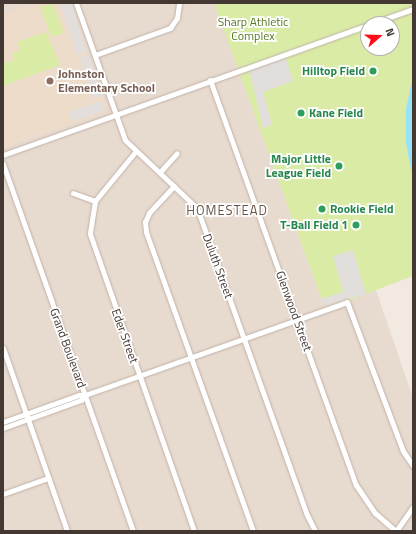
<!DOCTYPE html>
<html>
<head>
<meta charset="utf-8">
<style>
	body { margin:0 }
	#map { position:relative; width:416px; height:534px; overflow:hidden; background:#f2eae1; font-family:"Titillium Web",sans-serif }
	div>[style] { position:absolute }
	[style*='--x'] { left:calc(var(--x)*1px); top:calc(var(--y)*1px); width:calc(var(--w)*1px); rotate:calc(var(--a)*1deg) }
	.residential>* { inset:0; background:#e7dacf }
	.education>* { inset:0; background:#eddcca }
	.green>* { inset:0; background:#daeba6 }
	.parking>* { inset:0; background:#e2dedb }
	.water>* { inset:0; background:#97e2f5 }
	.roads { filter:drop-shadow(0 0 1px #c1b2a7) drop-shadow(0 0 1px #c1b2a7) }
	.street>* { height:5px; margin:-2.5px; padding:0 2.5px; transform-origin:2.5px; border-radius:2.5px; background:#fff }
	.dots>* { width:11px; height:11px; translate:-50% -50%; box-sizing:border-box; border:2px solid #fff; border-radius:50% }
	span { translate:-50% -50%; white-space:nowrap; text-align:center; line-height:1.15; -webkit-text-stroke:3.5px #fff; paint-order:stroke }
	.park-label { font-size:12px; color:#557922 }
	.leisure-label { font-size:12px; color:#27864d; font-weight:700 }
	.right { translate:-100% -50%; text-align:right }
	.left { translate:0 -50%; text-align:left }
	.education-label { font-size:12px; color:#785e54; font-weight:700 }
	.street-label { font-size:12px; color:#443932 }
	.neighbourhood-label { font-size:13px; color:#675448; letter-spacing:1px }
	.frame { position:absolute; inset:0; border:4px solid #443932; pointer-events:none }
	.north { position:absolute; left:360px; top:16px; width:40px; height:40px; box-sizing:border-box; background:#fff; border:1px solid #b4b0ad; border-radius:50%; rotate:70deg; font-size:11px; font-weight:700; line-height:16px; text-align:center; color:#443932 }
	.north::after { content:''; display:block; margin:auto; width:14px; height:18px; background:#ff0c19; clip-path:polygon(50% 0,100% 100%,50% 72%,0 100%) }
</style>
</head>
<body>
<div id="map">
	<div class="residential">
		<i style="clip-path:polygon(3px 3px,215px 3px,324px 306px,376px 290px,413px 398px,413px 531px,3px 531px)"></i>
	</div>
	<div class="education">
		<i style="clip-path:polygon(36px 3px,70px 3px,108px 110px,4px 148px,3px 15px)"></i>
	</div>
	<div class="green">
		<i style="clip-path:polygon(53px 3px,64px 33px,51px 37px,40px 7px)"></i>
		<i style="clip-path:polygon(evenodd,214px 3px,413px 3px,413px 75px,406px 109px,406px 144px,413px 179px,413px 276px,350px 300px,344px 299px,324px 306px,214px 3px,368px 24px,392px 24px,392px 48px,368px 48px,368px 24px)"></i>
		<i style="clip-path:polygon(46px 32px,60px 65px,3px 86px,3px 64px,14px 60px,12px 53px,20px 50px,17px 42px)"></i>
	</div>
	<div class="parking">
		<i style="clip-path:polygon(60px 3px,70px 3px,87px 51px,77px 55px)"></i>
		<i style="clip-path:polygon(89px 54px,103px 95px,93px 99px,79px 58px)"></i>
		<i style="clip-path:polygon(285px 56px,293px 81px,263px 92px,272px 125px,263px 128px,249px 69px)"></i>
		<i style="clip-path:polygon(102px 101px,105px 110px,72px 121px,69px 112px)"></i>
		<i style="clip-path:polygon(353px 250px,366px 294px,324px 306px,321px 299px,343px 292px,333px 256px)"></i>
	</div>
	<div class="water">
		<i style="clip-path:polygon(413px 75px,413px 179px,406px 144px,406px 109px)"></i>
	</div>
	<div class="roads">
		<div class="street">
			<i style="--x:76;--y:3;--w:145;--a:70.3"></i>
			<i style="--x:125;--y:140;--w:99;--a:43.4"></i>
			<i style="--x:197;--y:208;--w:326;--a:70.3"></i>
			<i style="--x:307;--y:515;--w:18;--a:63"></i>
			<i style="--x:370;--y:24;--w:46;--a:-19.2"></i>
			<i style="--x:95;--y:55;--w:80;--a:-19.8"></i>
			<i style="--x:170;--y:28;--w:12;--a:-55"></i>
			<i style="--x:177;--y:18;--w:15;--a:-82"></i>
			<i style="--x:210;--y:80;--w:431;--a:70.2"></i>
			<i style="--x:356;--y:485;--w:34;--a:56"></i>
			<i style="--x:375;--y:513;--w:28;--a:41"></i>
			<i style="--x:136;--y:151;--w:65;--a:129.4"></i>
			<i style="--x:95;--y:201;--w:33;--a:99"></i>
			<i style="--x:90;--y:234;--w:315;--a:70.7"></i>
			<i style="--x:3;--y:155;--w:387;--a:-19.6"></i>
			<i style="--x:3;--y:164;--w:389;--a:70.5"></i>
			<i style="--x:160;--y:172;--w:25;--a:-48"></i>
			<i style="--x:174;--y:186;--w:37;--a:133"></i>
			<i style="--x:149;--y:213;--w:10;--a:114"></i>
			<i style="--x:145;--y:222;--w:10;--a:84"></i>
			<i style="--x:146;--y:232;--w:318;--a:70.3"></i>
			<i style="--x:73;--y:193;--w:23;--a:20"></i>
			<i style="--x:3;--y:348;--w:194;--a:70.7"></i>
			<i style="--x:3;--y:422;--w:81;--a:-19.6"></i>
			<i style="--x:79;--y:395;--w:6;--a:0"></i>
			<i style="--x:3;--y:428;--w:83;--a:-19.7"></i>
			<i style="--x:81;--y:400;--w:6;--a:-51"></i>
			<i style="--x:85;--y:395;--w:278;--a:-19.5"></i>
			<i style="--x:347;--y:302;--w:159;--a:69.4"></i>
			<i style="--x:403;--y:451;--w:18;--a:56"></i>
			<i style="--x:3;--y:494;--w:48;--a:-19.6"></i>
			<i style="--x:396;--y:531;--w:29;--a:-55"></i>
		</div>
	</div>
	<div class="dots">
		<i style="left:373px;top:71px;background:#2e9e5b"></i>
		<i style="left:50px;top:81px;background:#8d6e63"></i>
		<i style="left:301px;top:113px;background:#2e9e5b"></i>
		<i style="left:339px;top:166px;background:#2e9e5b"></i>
		<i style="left:322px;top:209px;background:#2e9e5b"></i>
		<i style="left:356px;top:225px;background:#2e9e5b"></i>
	</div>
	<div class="park-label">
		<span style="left:253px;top:29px">Sharp Athletic<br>Complex</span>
	</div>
	<div class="leisure-label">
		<span class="right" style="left:365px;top:71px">Hilltop Field</span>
		<span class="left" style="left:309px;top:113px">Kane Field</span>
		<span class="right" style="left:331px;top:166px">Major Little<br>League Field</span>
		<span class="left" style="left:330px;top:209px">Rookie Field</span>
		<span class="right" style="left:348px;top:225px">T-Ball Field 1</span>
	</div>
	<div class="education-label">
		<span class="left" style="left:58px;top:81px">Johnston<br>Elementary School</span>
	</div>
	<div class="street-label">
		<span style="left:218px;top:266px;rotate:70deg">Duluth Street</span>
		<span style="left:294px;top:311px;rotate:70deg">Glenwood Street</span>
		<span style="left:125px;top:336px;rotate:70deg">Eder Street</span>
		<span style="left:68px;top:348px;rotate:70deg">Grand Boulevard</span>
	</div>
	<div class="neighbourhood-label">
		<span style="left:227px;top:210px">HOMESTEAD</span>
	</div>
	<div class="frame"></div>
	<div class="north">N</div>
</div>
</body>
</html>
